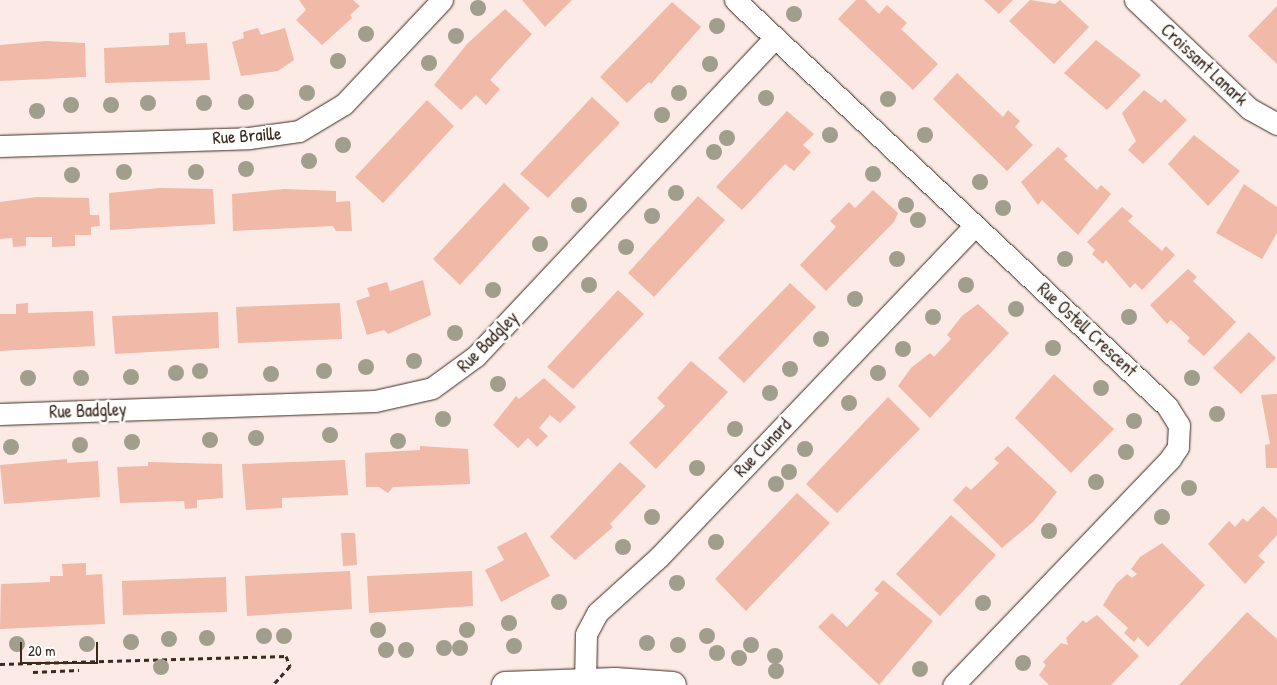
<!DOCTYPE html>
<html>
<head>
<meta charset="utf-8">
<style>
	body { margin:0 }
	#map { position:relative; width:1277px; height:685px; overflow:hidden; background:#fbeae5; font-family:"Patrick Hand",sans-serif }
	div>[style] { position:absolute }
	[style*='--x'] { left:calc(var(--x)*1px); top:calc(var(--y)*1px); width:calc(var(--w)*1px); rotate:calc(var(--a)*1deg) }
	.building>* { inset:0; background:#f1b9a8 }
	.path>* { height:3px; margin-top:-1.5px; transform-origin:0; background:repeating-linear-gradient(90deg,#3b2a1e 0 5px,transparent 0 9px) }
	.roads { filter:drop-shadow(0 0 1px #3b2a1e) drop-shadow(0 0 1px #3b2a1e) }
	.minor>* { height:21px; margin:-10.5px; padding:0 10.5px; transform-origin:10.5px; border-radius:10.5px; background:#fff }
	.tertiary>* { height:26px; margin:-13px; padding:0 13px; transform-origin:13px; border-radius:13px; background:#fff }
	.trees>* { width:16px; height:16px; margin:-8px; border-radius:50%; background:#a29e8e }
	span { translate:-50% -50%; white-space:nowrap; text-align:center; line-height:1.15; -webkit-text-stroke:5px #fff; paint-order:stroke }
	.street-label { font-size:18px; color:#3b2a1e }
	.scale { position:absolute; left:20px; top:642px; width:78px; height:22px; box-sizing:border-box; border:2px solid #3b2a1e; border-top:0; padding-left:6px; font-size:15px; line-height:18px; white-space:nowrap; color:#3b2a1e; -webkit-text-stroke:4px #fff; paint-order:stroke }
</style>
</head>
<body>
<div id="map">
	<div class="building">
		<i style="clip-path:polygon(353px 0,360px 6px,350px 15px,352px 18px,322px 45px,296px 20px,306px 10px,299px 0)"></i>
		<i style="clip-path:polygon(522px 0,572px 0,545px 27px)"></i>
		<i style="clip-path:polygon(856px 0,865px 0,879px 14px,887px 5px,907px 23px,901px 29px,938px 64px,913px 90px,838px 19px)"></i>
		<i style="clip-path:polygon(984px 0,1013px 0,999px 14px)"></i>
		<i style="clip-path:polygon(1030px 0,1055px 4px,1060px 0,1089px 27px,1054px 64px,1009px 21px)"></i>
		<i style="clip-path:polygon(672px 2px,701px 27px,651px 84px,649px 82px,627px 103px,600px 77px)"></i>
		<i style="clip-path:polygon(1277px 6px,1277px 64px,1248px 36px)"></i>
		<i style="clip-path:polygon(505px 9px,532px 34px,490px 80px,500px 89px,486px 105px,476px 95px,461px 110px,434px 85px,467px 44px)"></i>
		<i style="clip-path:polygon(258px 28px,261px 35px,285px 28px,294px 60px,278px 71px,241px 76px,232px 42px,244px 38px,243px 32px)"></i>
		<i style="clip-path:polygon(185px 32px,186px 44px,207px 43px,210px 80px,105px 83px,104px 48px,169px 45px,169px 33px)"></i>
		<i style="clip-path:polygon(1096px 40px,1141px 75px,1107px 110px,1064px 73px)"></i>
		<i style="clip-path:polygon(46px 41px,85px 43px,86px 77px,0 81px,0 45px)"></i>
		<i style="clip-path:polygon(957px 73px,1003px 117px,1008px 110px,1020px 121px,1015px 127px,1033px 145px,1007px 171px,933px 99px)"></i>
		<i style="clip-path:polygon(1144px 90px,1161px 103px,1165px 99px,1187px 120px,1143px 164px,1128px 150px,1136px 141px,1122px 113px)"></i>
		<i style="clip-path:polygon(592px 97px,620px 123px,548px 198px,520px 174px)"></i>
		<i style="clip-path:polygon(427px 100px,454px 126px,383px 203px,355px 177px)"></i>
		<i style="clip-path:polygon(787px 111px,814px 134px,803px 145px,811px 152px,794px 171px,785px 164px,742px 210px,716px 187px)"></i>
		<i style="clip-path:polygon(1194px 135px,1240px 171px,1208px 206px,1168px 164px)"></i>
		<i style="clip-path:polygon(1058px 147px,1068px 156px,1064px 159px,1097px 190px,1101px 185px,1111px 194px,1078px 235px,1042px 200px,1038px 205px,1021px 182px)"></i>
		<i style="clip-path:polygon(504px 183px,530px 208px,460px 285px,433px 259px)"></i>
		<i style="clip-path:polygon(1244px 184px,1277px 207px,1277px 233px,1262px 259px,1216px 233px)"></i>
		<i style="clip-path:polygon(160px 188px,213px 189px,215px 224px,110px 230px,109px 193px)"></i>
		<i style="clip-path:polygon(284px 189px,336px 191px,336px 202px,350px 201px,352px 231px,336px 231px,333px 226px,233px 231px,232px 194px)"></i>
		<i style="clip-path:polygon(873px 190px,898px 213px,894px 222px,826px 291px,800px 265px,836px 227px,830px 221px,849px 202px,855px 208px)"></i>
		<i style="clip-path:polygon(698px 196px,725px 220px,654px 297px,628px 273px)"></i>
		<i style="clip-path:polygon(37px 197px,89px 198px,90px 215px,99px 215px,100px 226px,91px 227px,91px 235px,75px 235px,75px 246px,52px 247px,52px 237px,26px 237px,26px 246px,13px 247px,12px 238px,0 239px,0 202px)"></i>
		<i style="clip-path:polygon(1122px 207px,1133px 216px,1128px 221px,1162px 251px,1166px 246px,1175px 255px,1142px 290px,1135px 283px,1130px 288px,1106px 260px,1103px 264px,1092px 254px,1095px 250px,1087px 242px)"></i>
		<i style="clip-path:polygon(1188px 269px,1197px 277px,1193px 281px,1236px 322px,1204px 356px,1187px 341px,1190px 338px,1171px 320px,1167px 324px,1150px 305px)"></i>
		<i style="clip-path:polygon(423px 280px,431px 315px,388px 334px,384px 330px,367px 335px,356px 301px,370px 296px,367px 288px,387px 282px,390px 291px)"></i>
		<i style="clip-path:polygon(790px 283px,816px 307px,744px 383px,718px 358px)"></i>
		<i style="clip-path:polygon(618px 290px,644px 314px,573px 389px,547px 367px)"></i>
		<i style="clip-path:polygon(28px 303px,28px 313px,93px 311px,95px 346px,0 351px,0 314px,16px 314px,16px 304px)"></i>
		<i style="clip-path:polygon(340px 303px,342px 339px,238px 343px,236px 307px)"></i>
		<i style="clip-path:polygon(978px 304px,1009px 333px,930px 418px,898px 386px,911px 368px,930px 353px,934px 357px,951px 339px,947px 335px,962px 316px)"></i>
		<i style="clip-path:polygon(218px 312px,219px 348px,115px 354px,112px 316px)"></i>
		<i style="clip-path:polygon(1249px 332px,1276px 358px,1241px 394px,1213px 368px)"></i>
		<i style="clip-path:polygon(691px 361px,728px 392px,656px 469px,629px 443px,665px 406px,657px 398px)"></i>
		<i style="clip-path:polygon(1054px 374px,1114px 429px,1071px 473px,1015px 418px)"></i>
		<i style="clip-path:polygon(544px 378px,576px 407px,560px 423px,550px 415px,539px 428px,548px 436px,537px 447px,528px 438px,518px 448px,493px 425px,516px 396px,519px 399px)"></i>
		<i style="clip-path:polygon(1277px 394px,1277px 468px,1266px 468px,1265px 445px,1270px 444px,1261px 395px)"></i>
		<i style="clip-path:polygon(888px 397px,920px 429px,837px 513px,806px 484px)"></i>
		<i style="clip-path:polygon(420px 446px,468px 449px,470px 484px,393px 487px,388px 493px,379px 487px,366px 487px,365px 453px,420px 450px)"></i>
		<i style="clip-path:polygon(1008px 446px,1057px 492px,1033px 522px,1002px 548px,953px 500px,966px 486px,971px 490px,999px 463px,994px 459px)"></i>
		<i style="clip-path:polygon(67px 459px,67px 463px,98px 461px,100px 497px,4px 504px,0 465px)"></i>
		<i style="clip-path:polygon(345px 460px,348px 495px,282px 498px,282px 508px,246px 510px,242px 464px)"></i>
		<i style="clip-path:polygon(148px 462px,222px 464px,223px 498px,197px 500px,197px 508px,185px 509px,184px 501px,120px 503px,117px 467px,148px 466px)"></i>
		<i style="clip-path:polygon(620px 462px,646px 486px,610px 524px,613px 527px,575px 560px,550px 537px)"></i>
		<i style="clip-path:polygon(797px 493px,830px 523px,746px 611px,715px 579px)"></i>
		<i style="clip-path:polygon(1263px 506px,1277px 519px,1277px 535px,1258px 556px,1265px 562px,1245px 584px,1208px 544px,1229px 521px,1235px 527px,1243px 518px,1247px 522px)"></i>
		<i style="clip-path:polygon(951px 515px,996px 555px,940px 616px,896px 574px)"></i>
		<i style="clip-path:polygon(526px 532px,550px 576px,501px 602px,485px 570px,504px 560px,497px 547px)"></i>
		<i style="clip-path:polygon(341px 533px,355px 533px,357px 565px,343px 566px)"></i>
		<i style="clip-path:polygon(1162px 543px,1205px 585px,1148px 647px,1138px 637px,1134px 642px,1124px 633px,1128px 628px,1103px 605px,1116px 584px,1127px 574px,1132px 578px,1137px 574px,1131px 569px,1140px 557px)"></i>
		<i style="clip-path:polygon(86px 563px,86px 575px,102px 574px,105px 624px,0 629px,1px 584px,50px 582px,50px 576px,63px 576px,62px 564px)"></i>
		<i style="clip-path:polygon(350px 571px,352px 609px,247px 616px,245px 576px)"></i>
		<i style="clip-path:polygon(472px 571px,473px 606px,369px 613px,367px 576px)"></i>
		<i style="clip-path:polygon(226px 577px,227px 612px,123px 615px,122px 581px)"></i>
		<i style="clip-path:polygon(883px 580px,933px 621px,879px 685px,818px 627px,832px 613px,847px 627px,879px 593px,874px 590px)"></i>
		<i style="clip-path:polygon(1247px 612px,1277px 639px,1277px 685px,1179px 685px)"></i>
		<i style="clip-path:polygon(1097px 615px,1139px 656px,1111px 685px,1049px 685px,1039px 675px,1046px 665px,1043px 662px,1061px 643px,1068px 645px,1066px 638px,1083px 620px,1086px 623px)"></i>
	</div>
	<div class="path">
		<i style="--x:0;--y:664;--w:286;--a:-1.6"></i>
		<i style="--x:286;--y:656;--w:11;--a:68"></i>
		<i style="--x:290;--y:666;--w:25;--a:132"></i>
		<i style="--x:33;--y:672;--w:46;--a:-2.5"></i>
	</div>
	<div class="roads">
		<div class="minor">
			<i style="--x:735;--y:0;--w:593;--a:43.22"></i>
			<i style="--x:1167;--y:406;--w:22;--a:58"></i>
			<i style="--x:1179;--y:425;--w:22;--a:93"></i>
			<i style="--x:1178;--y:447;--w:14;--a:124"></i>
			<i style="--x:1170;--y:459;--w:313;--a:133.8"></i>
			<i style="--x:1135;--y:0;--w:158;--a:43.5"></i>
			<i style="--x:1250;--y:109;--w:31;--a:29"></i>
			<i style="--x:0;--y:146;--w:249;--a:-1.8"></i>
			<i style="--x:249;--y:138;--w:50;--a:-8"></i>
			<i style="--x:299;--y:131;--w:52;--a:-31"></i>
			<i style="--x:344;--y:104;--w:143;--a:-46.7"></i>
			<i style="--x:0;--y:414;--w:375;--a:-2"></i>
			<i style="--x:375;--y:401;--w:58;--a:-12.8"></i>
			<i style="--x:432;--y:388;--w:54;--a:-36"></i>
			<i style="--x:476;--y:356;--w:436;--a:-46.8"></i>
			<i style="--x:585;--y:682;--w:48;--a:-88.8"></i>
			<i style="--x:586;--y:634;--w:24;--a:-62"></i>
			<i style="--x:597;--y:613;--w:85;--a:-42.1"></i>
			<i style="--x:660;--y:556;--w:456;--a:-46.4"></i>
		</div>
		<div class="tertiary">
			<i style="--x:505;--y:685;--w:110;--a:-2.1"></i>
			<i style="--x:615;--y:681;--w:58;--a:3.9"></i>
		</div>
	</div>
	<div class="trees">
		<i style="left:478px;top:8px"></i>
		<i style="left:794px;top:14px"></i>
		<i style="left:717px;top:26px"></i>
		<i style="left:366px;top:34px"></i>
		<i style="left:456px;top:36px"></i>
		<i style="left:338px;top:61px"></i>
		<i style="left:429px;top:63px"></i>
		<i style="left:710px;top:64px"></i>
		<i style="left:307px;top:93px"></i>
		<i style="left:679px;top:93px"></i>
		<i style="left:766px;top:98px"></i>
		<i style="left:888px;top:99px"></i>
		<i style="left:246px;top:102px"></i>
		<i style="left:148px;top:103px"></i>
		<i style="left:204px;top:103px"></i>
		<i style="left:71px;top:105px"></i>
		<i style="left:111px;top:105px"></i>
		<i style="left:37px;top:111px"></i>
		<i style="left:662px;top:115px"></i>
		<i style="left:830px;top:135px"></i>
		<i style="left:925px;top:135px"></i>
		<i style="left:727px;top:138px"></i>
		<i style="left:343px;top:145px"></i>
		<i style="left:714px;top:152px"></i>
		<i style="left:309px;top:161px"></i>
		<i style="left:246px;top:169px"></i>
		<i style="left:124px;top:172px"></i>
		<i style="left:196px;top:172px"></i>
		<i style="left:873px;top:174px"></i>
		<i style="left:72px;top:175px"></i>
		<i style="left:980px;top:182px"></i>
		<i style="left:676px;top:193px"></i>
		<i style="left:579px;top:205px"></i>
		<i style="left:906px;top:205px"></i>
		<i style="left:1003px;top:208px"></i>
		<i style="left:652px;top:216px"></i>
		<i style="left:918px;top:220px"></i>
		<i style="left:540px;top:244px"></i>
		<i style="left:626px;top:247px"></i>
		<i style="left:897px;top:259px"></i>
		<i style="left:1065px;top:259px"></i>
		<i style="left:589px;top:285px"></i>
		<i style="left:966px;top:285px"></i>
		<i style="left:493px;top:290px"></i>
		<i style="left:855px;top:299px"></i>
		<i style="left:1016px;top:309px"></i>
		<i style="left:933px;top:317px"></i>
		<i style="left:1129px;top:317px"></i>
		<i style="left:455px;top:333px"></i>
		<i style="left:821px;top:339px"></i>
		<i style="left:1053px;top:348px"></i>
		<i style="left:903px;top:349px"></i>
		<i style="left:414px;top:361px"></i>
		<i style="left:366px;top:367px"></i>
		<i style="left:790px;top:369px"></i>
		<i style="left:200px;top:371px"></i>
		<i style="left:324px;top:371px"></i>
		<i style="left:176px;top:373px"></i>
		<i style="left:878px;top:373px"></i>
		<i style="left:271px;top:374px"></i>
		<i style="left:131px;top:377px"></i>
		<i style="left:28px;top:378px"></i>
		<i style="left:81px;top:378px"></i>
		<i style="left:1192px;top:378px"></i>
		<i style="left:498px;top:384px"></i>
		<i style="left:1101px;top:388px"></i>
		<i style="left:770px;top:393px"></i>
		<i style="left:849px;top:403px"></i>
		<i style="left:1217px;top:414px"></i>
		<i style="left:443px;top:419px"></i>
		<i style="left:1134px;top:421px"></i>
		<i style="left:735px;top:429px"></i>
		<i style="left:330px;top:435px"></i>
		<i style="left:256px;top:438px"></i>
		<i style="left:210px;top:440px"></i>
		<i style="left:398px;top:441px"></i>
		<i style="left:132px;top:442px"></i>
		<i style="left:80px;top:445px"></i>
		<i style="left:11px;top:447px"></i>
		<i style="left:805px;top:449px"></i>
		<i style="left:1126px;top:452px"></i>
		<i style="left:697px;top:468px"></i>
		<i style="left:789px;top:472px"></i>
		<i style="left:1096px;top:482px"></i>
		<i style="left:776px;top:484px"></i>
		<i style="left:1189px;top:488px"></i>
		<i style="left:652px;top:517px"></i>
		<i style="left:1162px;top:517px"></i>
		<i style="left:1049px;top:531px"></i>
		<i style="left:716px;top:542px"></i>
		<i style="left:623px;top:547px"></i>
		<i style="left:677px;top:583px"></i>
		<i style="left:559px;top:602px"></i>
		<i style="left:983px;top:603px"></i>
		<i style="left:509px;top:623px"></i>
		<i style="left:378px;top:630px"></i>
		<i style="left:467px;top:630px"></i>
		<i style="left:264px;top:636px"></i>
		<i style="left:284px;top:636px"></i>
		<i style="left:707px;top:636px"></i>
		<i style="left:207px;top:638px"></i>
		<i style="left:169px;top:639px"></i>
		<i style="left:131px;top:642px"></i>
		<i style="left:647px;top:643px"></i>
		<i style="left:17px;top:644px"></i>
		<i style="left:87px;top:644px"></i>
		<i style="left:678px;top:645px"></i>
		<i style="left:751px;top:645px"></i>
		<i style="left:514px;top:646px"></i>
		<i style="left:444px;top:648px"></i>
		<i style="left:460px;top:648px"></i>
		<i style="left:386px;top:650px"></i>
		<i style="left:406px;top:650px"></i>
		<i style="left:717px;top:653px"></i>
		<i style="left:775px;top:656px"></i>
		<i style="left:739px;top:658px"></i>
		<i style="left:1023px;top:663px"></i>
		<i style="left:161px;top:667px"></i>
		<i style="left:920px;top:669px"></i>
		<i style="left:776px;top:671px"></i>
	</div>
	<div class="street-label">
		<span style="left:1204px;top:65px;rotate:43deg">Croissant Lanark</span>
		<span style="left:247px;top:136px;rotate:-4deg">Rue Braille</span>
		<span style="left:1087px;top:330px;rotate:43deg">Rue Ostell Crescent</span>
		<span style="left:488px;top:342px;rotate:-45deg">Rue Badgley</span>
		<span style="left:88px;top:411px;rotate:-2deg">Rue Badgley</span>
		<span style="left:763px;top:448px;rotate:-46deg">Rue Cunard</span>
	</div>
	<div class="scale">20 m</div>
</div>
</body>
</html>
